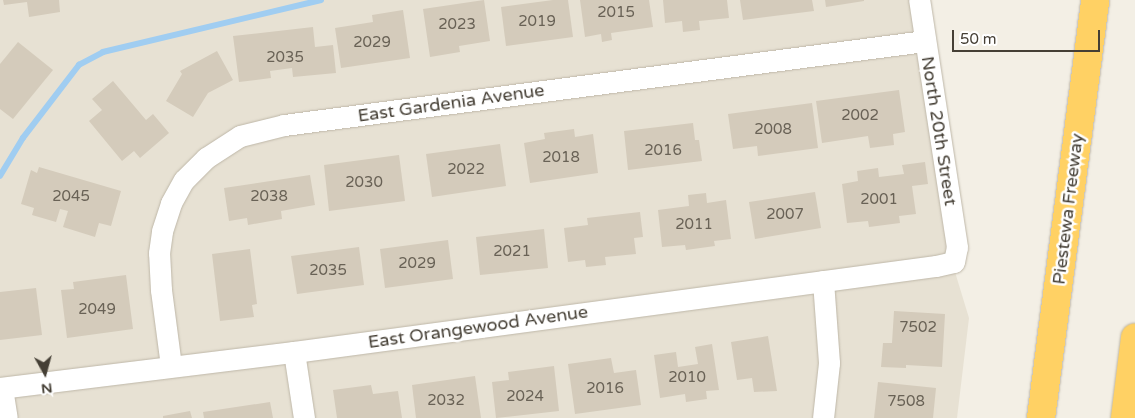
<!DOCTYPE html>
<html>
<head>
<meta charset="utf-8">
<style>
	body { margin:0 }
	#map { position:relative; width:1135px; height:418px; overflow:hidden; background:#f3efe5; font-family:"Varela Round",sans-serif }
	div>[style] { position:absolute }
	[style*='--x'] { left:calc(var(--x)*1px); top:calc(var(--y)*1px); width:calc(var(--w)*1px); rotate:calc(var(--a)*1deg) }
	.residential>* { inset:0; background:#e7e1d3 }
	.stream>* { height:5.5px; margin:-2.75px; padding:0 2.75px; transform-origin:2.75px; border-radius:2.75px; background:#a0cdf1 }
	.building>* { inset:0; background:#d4cbbb }
	.roads { filter:drop-shadow(0 0 1px #beb7a8) drop-shadow(0 0 1px #beb7a8) }
	.minor>* { height:21px; margin:-10.5px; padding:0 10.5px; transform-origin:10.5px; border-radius:10.5px; background:#fff }
	.highway>* { height:28px; margin:-14px; padding:0 14px; transform-origin:14px; border-radius:14px; background:#ffd164 }
	span { translate:-50% -50%; white-space:nowrap; text-align:center; line-height:1.15; -webkit-text-stroke:5px #fff; paint-order:stroke }
	.number-label { font-size:15px; color:#696256 }
	.number-label span { -webkit-text-stroke-width:0 }
	.street-label { font-size:18px; color:#453f35 }
	.north { position:absolute; left:20px; top:348px; width:50px; height:50px; -webkit-text-stroke:4px #fff; paint-order:stroke; rotate:173deg; font-size:14px; font-weight:700; line-height:20px; text-align:center; color:#453f35 }
	.north::after { content:''; display:block; margin:auto; width:18px; height:22px; background:#453f35; clip-path:polygon(50% 0,100% 100%,50% 72%,0 100%) }
	.scale { position:absolute; left:952px; top:30px; width:148px; height:22px; box-sizing:border-box; border:2px solid #453f35; border-top:0; padding-left:6px; font-size:15px; line-height:18px; white-space:nowrap; color:#453f35; -webkit-text-stroke:4px #fff; paint-order:stroke }
</style>
</head>
<body>
<div id="map">
	<div class="residential">
		<i style="clip-path:polygon(0 0,909px 0,948px 249px,969px 318px,957px 418px,0 418px)"></i>
	</div>
	<div class="stream">
		<i style="--x:0;--y:176;--w:44;--a:-58.8"></i>
		<i style="--x:23;--y:138;--w:92;--a:-52.5"></i>
		<i style="--x:79;--y:65;--w:27;--a:-28"></i>
		<i style="--x:103;--y:52;--w:224;--a:-13.4"></i>
	</div>
	<div class="building">
		<i style="clip-path:polygon(3px 0,59px 0,60px 12px,29px 17px,27px 2px,4px 5px)"></i>
		<i style="clip-path:polygon(484px 0,490px 41px,459px 46px,460px 52px,430px 57px,423px 9px)"></i>
		<i style="clip-path:polygon(553px 0,568px 0,573px 37px,506px 46px,501px 7px)"></i>
		<i style="clip-path:polygon(580px 0,649px 0,653px 27px,611px 33px,612px 40px,602px 42px,601px 34px,585px 37px)"></i>
		<i style="clip-path:polygon(663px 0,727px 0,729px 18px,699px 21px,700px 30px,683px 32px,682px 21px,665px 23px)"></i>
		<i style="clip-path:polygon(740px 0,812px 0,814px 11px,743px 20px)"></i>
		<i style="clip-path:polygon(825px 0,864px 0,864px 1px,826px 7px)"></i>
		<i style="clip-path:polygon(403px 10px,410px 58px,341px 68px,335px 28px,373px 22px,372px 15px)"></i>
		<i style="clip-path:polygon(313px 27px,315px 47px,333px 45px,336px 73px,293px 77px,292px 68px,270px 71px,271px 78px,239px 82px,233px 36px)"></i>
		<i style="clip-path:polygon(18px 42px,53px 70px,13px 119px,0 109px,0 64px)"></i>
		<i style="clip-path:polygon(217px 51px,233px 80px,208px 93px,193px 117px,166px 101px,182px 74px,180px 71px)"></i>
		<i style="clip-path:polygon(113px 81px,146px 120px,153px 114px,169px 133px,140px 158px,134px 151px,122px 161px,89px 121px,102px 110px,92px 99px)"></i>
		<i style="clip-path:polygon(899px 90px,905px 132px,893px 134px,894px 145px,870px 148px,868px 136px,822px 143px,816px 101px)"></i>
		<i style="clip-path:polygon(812px 103px,818px 148px,758px 156px,757px 146px,733px 149px,728px 114px)"></i>
		<i style="clip-path:polygon(693px 123px,695px 140px,699px 140px,702px 161px,628px 170px,624px 131px)"></i>
		<i style="clip-path:polygon(574px 129px,575px 137px,593px 134px,598px 173px,530px 183px,524px 143px,545px 139px,544px 133px)"></i>
		<i style="clip-path:polygon(500px 144px,506px 186px,432px 197px,426px 154px)"></i>
		<i style="clip-path:polygon(399px 155px,405px 201px,329px 211px,324px 165px)"></i>
		<i style="clip-path:polygon(925px 162px,928px 184px,912px 186px,916px 214px,899px 216px,900px 223px,869px 227px,868px 221px,847px 223px,842px 184px,858px 181px,857px 171px,878px 168px,879px 177px,904px 174px,902px 165px)"></i>
		<i style="clip-path:polygon(39px 167px,121px 191px,111px 226px,99px 223px,95px 237px,63px 227px,68px 211px,60px 209px,56px 222px,32px 215px,34px 208px,21px 204px,31px 170px,37px 173px)"></i>
		<i style="clip-path:polygon(310px 175px,315px 205px,281px 211px,282px 219px,248px 225px,247px 218px,229px 221px,224px 188px)"></i>
		<i style="clip-path:polygon(815px 192px,821px 228px,755px 239px,749px 202px)"></i>
		<i style="clip-path:polygon(706px 193px,707px 203px,726px 200px,731px 239px,714px 241px,715px 246px,686px 250px,685px 245px,662px 247px,658px 210px,689px 206px,688px 195px)"></i>
		<i style="clip-path:polygon(640px 212px,643px 237px,634px 238px,636px 254px,605px 257px,606px 265px,586px 267px,585px 260px,568px 262px,564px 228px,588px 225px,587px 218px)"></i>
		<i style="clip-path:polygon(544px 229px,548px 268px,480px 275px,476px 237px)"></i>
		<i style="clip-path:polygon(448px 240px,453px 279px,385px 288px,380px 249px)"></i>
		<i style="clip-path:polygon(359px 247px,364px 285px,297px 294px,291px 256px)"></i>
		<i style="clip-path:polygon(250px 249px,257px 304px,252px 305px,254px 317px,220px 321px,212px 254px)"></i>
		<i style="clip-path:polygon(126px 275px,133px 329px,67px 338px,61px 290px,74px 289px,73px 282px)"></i>
		<i style="clip-path:polygon(36px 288px,42px 335px,0 340px,0 292px)"></i>
		<i style="clip-path:polygon(894px 311px,945px 314px,942px 367px,906px 365px,906px 368px,881px 367px,883px 343px,892px 343px)"></i>
		<i style="clip-path:polygon(768px 336px,777px 391px,754px 392px,752px 378px,737px 380px,731px 342px)"></i>
		<i style="clip-path:polygon(712px 344px,719px 390px,706px 391px,707px 399px,686px 402px,685px 394px,660px 398px,654px 355px,676px 352px,678px 367px,698px 364px,695px 347px)"></i>
		<i style="clip-path:polygon(611px 358px,614px 373px,636px 370px,641px 405px,575px 414px,568px 364px)"></i>
		<i style="clip-path:polygon(554px 366px,559px 411px,496px 418px,492px 382px,509px 380px,508px 372px)"></i>
		<i style="clip-path:polygon(475px 376px,481px 418px,416px 418px,412px 385px)"></i>
		<i style="clip-path:polygon(878px 382px,936px 388px,933px 418px,874px 418px)"></i>
		<i style="clip-path:polygon(371px 385px,373px 394px,398px 391px,402px 418px,337px 418px,333px 390px)"></i>
		<i style="clip-path:polygon(270px 402px,273px 418px,204px 418px,203px 412px)"></i>
		<i style="clip-path:polygon(190px 411px,192px 418px,163px 418px,163px 416px)"></i>
	</div>
	<div class="roads">
		<div class="minor">
			<i style="--x:823;--y:281;--w:82;--a:85.8"></i>
			<i style="--x:829;--y:363;--w:55;--a:96.2"></i>
			<i style="--x:294;--y:352;--w:67;--a:81.4"></i>
			<i style="--x:171;--y:366;--w:77;--a:-97.5"></i>
			<i style="--x:161;--y:290;--w:37;--a:-93"></i>
			<i style="--x:159;--y:253;--w:22;--a:-82"></i>
			<i style="--x:162;--y:231;--w:29;--a:-72"></i>
			<i style="--x:171;--y:203;--w:26;--a:-61"></i>
			<i style="--x:184;--y:180;--w:31;--a:-45"></i>
			<i style="--x:206;--y:158;--w:40;--a:-32.9"></i>
			<i style="--x:240;--y:136;--w:45;--a:-14"></i>
			<i style="--x:284;--y:125;--w:646;--a:-7.47"></i>
			<i style="--x:0;--y:388;--w:296;--a:-7"></i>
			<i style="--x:294;--y:352;--w:648;--a:-7.63"></i>
			<i style="--x:936;--y:266;--w:18;--a:-13"></i>
			<i style="--x:954;--y:262;--w:15;--a:-79"></i>
			<i style="--x:957;--y:247;--w:250;--a:-98.7"></i>
			<i style="--x:2;--y:388;--w:30;--a:81"></i>
		</div>
		<div class="highway">
			<i style="--x:1041;--y:418;--w:421;--a:-82.6"></i>
			<i style="--x:1125;--y:418;--w:81;--a:-82.9"></i>
		</div>
	</div>
	<div class="number-label">
		<span style="left:616px;top:13px">2015</span>
		<span style="left:537px;top:22px">2019</span>
		<span style="left:457px;top:25px">2023</span>
		<span style="left:372px;top:43px">2029</span>
		<span style="left:285px;top:58px">2035</span>
		<span style="left:860px;top:116px">2002</span>
		<span style="left:773px;top:130px">2008</span>
		<span style="left:663px;top:151px">2016</span>
		<span style="left:561px;top:158px">2018</span>
		<span style="left:466px;top:170px">2022</span>
		<span style="left:364px;top:183px">2030</span>
		<span style="left:71px;top:197px">2045</span>
		<span style="left:269px;top:197px">2038</span>
		<span style="left:879px;top:200px">2001</span>
		<span style="left:785px;top:215px">2007</span>
		<span style="left:694px;top:225px">2011</span>
		<span style="left:512px;top:252px">2021</span>
		<span style="left:417px;top:264px">2029</span>
		<span style="left:328px;top:271px">2035</span>
		<span style="left:97px;top:310px">2049</span>
		<span style="left:918px;top:328px">7502</span>
		<span style="left:687px;top:378px">2010</span>
		<span style="left:605px;top:389px">2016</span>
		<span style="left:525px;top:397px">2024</span>
		<span style="left:446px;top:401px">2032</span>
		<span style="left:906px;top:402px">7508</span>
	</div>
	<div class="street-label">
		<span style="left:451px;top:103px;rotate:-8deg">East Gardenia Avenue</span>
		<span style="left:939px;top:131px;rotate:81deg">North 20th Street</span>
		<span style="left:1068px;top:209px;rotate:-83deg">Piestewa Freeway</span>
		<span style="left:478px;top:327px;rotate:-8deg">East Orangewood Avenue</span>
	</div>
	<div class="north">N</div>
	<div class="scale">50 m</div>
</div>
</body>
</html>
